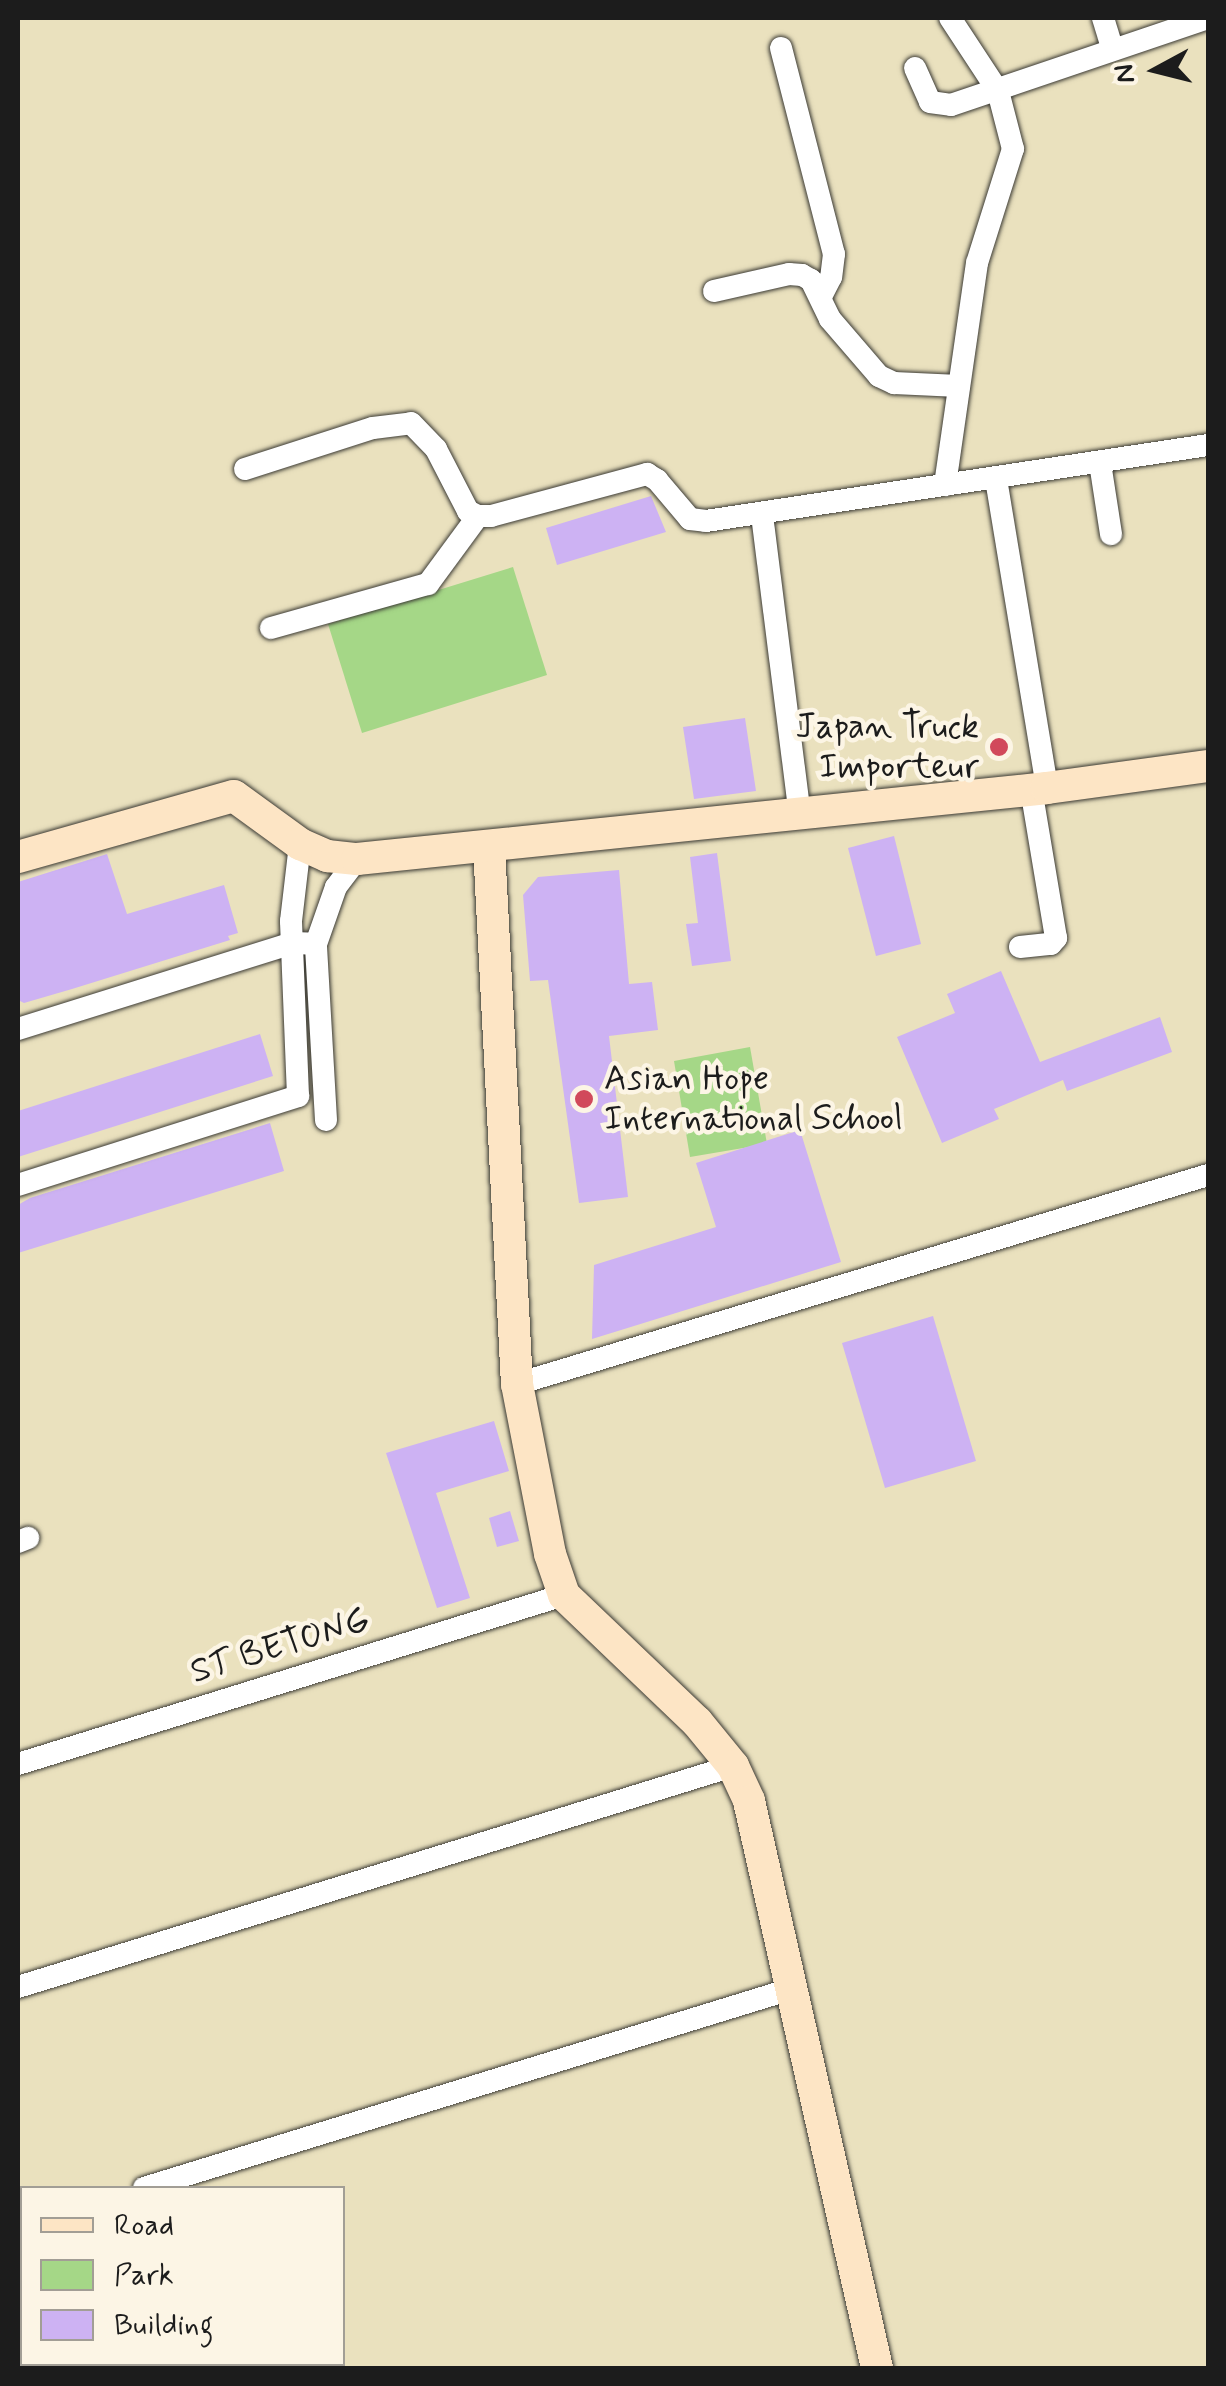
<!DOCTYPE html>
<html>
<head>
<meta charset="utf-8">
<style>
	body { margin:0 }
	#map { position:relative; width:1226px; height:2386px; overflow:hidden; background:#eae1be; font-family:Mynerve,sans-serif }
	div>[style] { position:absolute }
	[style*='--x'] { left:calc(var(--x)*1px); top:calc(var(--y)*1px); width:calc(var(--w)*1px); rotate:calc(var(--a)*1deg) }
	.green>* { inset:0; background:#a5d787 }
	.building>* { inset:0; background:#cdb2f3 }
	.roads { filter:drop-shadow(0 0 2px #3b3a34) drop-shadow(0 0 2px #3b3a34) }
	.street>* { height:22px; margin:-11px; padding:0 11px; transform-origin:11px; border-radius:11px; background:#fff }
	.secondary>* { height:32px; margin:-16px; padding:0 16px; transform-origin:16px; border-radius:16px; background:#fde5c5 }
	.dots>* { width:28px; height:28px; translate:-50% -50%; box-sizing:border-box; border:5px solid #fcf5e5; border-radius:50% }
	span { translate:-50% -50%; white-space:nowrap; text-align:center; line-height:1.15; -webkit-text-stroke:9px #fcf5e5; paint-order:stroke }
	.poi-label { font-size:35px; color:#1c1c1c }
	.right { translate:-100% -50%; text-align:right }
	.left { translate:0 -50%; text-align:left }
	.street-label { font-size:35px; color:#1c1c1c }
	.frame { position:absolute; inset:0; border:20px solid #1c1c1c; pointer-events:none }
	.legend { position:absolute; left:20px; top:2186px; width:325px; height:180px; box-sizing:border-box; background:#fcf5e5; border:2px solid #a29e95; margin:0; padding:12px 18px; list-style:none; font-size:30px; color:#1c1c1c }
	.legend li { display:flex; align-items:center; gap:20px; height:50px }
	.legend b { width:50px; border:2px solid #a29e95 }
	.north { position:absolute; left:1106px; top:20px; width:100px; height:100px; -webkit-text-stroke:8px #fcf5e5; paint-order:stroke; rotate:263deg; font-size:28px; font-weight:700; line-height:40px; text-align:center; color:#1c1c1c }
	.north::after { content:''; display:block; margin:auto; width:35px; height:45px; background:#1c1c1c; clip-path:polygon(50% 0,100% 100%,50% 72%,0 100%) }
</style>
</head>
<body>
<div id="map">
	<div class="green">
		<i style="clip-path:polygon(513px 567px,547px 675px,362px 733px,328px 624px)"></i>
		<i style="clip-path:polygon(750px 1047px,767px 1144px,690px 1157px,674px 1061px)"></i>
	</div>
	<div class="building">
		<i style="clip-path:polygon(651px 496px,666px 532px,557px 565px,546px 528px)"></i>
		<i style="clip-path:polygon(745px 718px,756px 791px,694px 799px,683px 727px)"></i>
		<i style="clip-path:polygon(894px 836px,921px 944px,876px 956px,848px 848px)"></i>
		<i style="clip-path:polygon(717px 853px,731px 961px,692px 966px,686px 924px,698px 923px,690px 857px)"></i>
		<i style="clip-path:polygon(107px 854px,127px 914px,224px 885px,238px 933px,228px 936px,230px 940px,72px 989px,24px 1003px,18px 1000px,18px 882px)"></i>
		<i style="clip-path:polygon(619px 870px,629px 984px,652px 982px,658px 1030px,609px 1036px,628px 1197px,579px 1203px,548px 980px,530px 981px,523px 895px,538px 877px)"></i>
		<i style="clip-path:polygon(1001px 971px,1040px 1062px,1160px 1017px,1172px 1052px,1067px 1091px,1063px 1080px,994px 1109px,999px 1119px,942px 1143px,897px 1037px,955px 1013px,947px 994px)"></i>
		<i style="clip-path:polygon(260px 1034px,273px 1076px,18px 1157px,18px 1111px)"></i>
		<i style="clip-path:polygon(270px 1123px,284px 1171px,18px 1253px,18px 1205px,30px 1198px)"></i>
		<i style="clip-path:polygon(800px 1130px,841px 1262px,592px 1339px,594px 1265px,716px 1227px,696px 1163px)"></i>
		<i style="clip-path:polygon(933px 1316px,976px 1461px,885px 1488px,842px 1343px)"></i>
		<i style="clip-path:polygon(494px 1421px,509px 1471px,436px 1493px,470px 1598px,437px 1608px,386px 1453px)"></i>
		<i style="clip-path:polygon(510px 1511px,519px 1541px,497px 1547px,489px 1518px)"></i>
	</div>
	<div class="roads">
		<div class="street">
			<i style="--x:1103;--y:18;--w:30;--a:73"></i>
			<i style="--x:781;--y:48;--w:213;--a:75.6"></i>
			<i style="--x:834;--y:254;--w:23;--a:97"></i>
			<i style="--x:831;--y:277;--w:22;--a:117"></i>
			<i style="--x:915;--y:68;--w:37;--a:66"></i>
			<i style="--x:930;--y:102;--w:21;--a:8"></i>
			<i style="--x:951;--y:105;--w:271;--a:-18.7"></i>
			<i style="--x:714;--y:291;--w:77;--a:-12.8"></i>
			<i style="--x:789;--y:274;--w:13;--a:4"></i>
			<i style="--x:802;--y:275;--w:10;--a:29"></i>
			<i style="--x:811;--y:280;--w:43;--a:64"></i>
			<i style="--x:830;--y:319;--w:75;--a:49.3"></i>
			<i style="--x:879;--y:376;--w:17;--a:25"></i>
			<i style="--x:894;--y:383;--w:65;--a:2.6"></i>
			<i style="--x:1100;--y:463;--w:72;--a:81.2"></i>
			<i style="--x:245;--y:469;--w:134;--a:-17.8"></i>
			<i style="--x:373;--y:428;--w:38;--a:-7"></i>
			<i style="--x:411;--y:423;--w:36;--a:46"></i>
			<i style="--x:436;--y:449;--w:70;--a:62.7"></i>
			<i style="--x:468;--y:511;--w:11;--a:27"></i>
			<i style="--x:478;--y:516;--w:13;--a:0"></i>
			<i style="--x:491;--y:516;--w:162;--a:-15.1"></i>
			<i style="--x:647;--y:474;--w:12;--a:31"></i>
			<i style="--x:657;--y:480;--w:51;--a:49.8"></i>
			<i style="--x:690;--y:519;--w:16;--a:7"></i>
			<i style="--x:706;--y:521;--w:508;--a:-8.61"></i>
			<i style="--x:996;--y:479;--w:313;--a:80.6"></i>
			<i style="--x:945;--y:485;--w:224;--a:-81.8"></i>
			<i style="--x:977;--y:263;--w:120;--a:-72.5"></i>
			<i style="--x:1013;--y:149;--w:60;--a:-104.5"></i>
			<i style="--x:998;--y:91;--w:87;--a:-123.3"></i>
			<i style="--x:762;--y:515;--w:301;--a:82.8"></i>
			<i style="--x:271;--y:628;--w:163;--a:-15.7"></i>
			<i style="--x:428;--y:584;--w:84;--a:-53.7"></i>
			<i style="--x:1020;--y:947;--w:31;--a:-6"></i>
			<i style="--x:1051;--y:944;--w:8;--a:-50"></i>
			<i style="--x:1056;--y:938;--w:151;--a:-99.5"></i>
			<i style="--x:18;--y:1029;--w:287;--a:-17.4"></i>
			<i style="--x:292;--y:943;--w:24;--a:2"></i>
			<i style="--x:326;--y:1120;--w:176;--a:-93.3"></i>
			<i style="--x:316;--y:944;--w:60;--a:-70.7"></i>
			<i style="--x:336;--y:887;--w:35;--a:-53"></i>
			<i style="--x:18;--y:1185;--w:294;--a:-17.6"></i>
			<i style="--x:298;--y:1096;--w:175;--a:-92.3"></i>
			<i style="--x:291;--y:921;--w:78;--a:-83.3"></i>
			<i style="--x:517;--y:1384;--w:722;--a:-16.83"></i>
			<i style="--x:18;--y:1542;--w:11;--a:-22"></i>
			<i style="--x:18;--y:1764;--w:572;--a:-17.2"></i>
			<i style="--x:18;--y:1987;--w:748;--a:-17.18"></i>
			<i style="--x:144;--y:2188;--w:677;--a:-17.1"></i>
			<i style="--x:18;--y:2228;--w:4;--a:-27"></i>
		</div>
		<div class="secondary">
			<i style="--x:489;--y:847;--w:538;--a:87.02"></i>
			<i style="--x:517;--y:1384;--w:173;--a:79"></i>
			<i style="--x:550;--y:1554;--w:43;--a:71.1"></i>
			<i style="--x:564;--y:1595;--w:184;--a:43.7"></i>
			<i style="--x:697;--y:1722;--w:57;--a:50.7"></i>
			<i style="--x:733;--y:1766;--w:38;--a:65"></i>
			<i style="--x:749;--y:1801;--w:581;--a:77.28"></i>
			<i style="--x:18;--y:857;--w:224;--a:-15.8"></i>
			<i style="--x:234;--y:796;--w:82;--a:36"></i>
			<i style="--x:300;--y:844;--w:30;--a:24"></i>
			<i style="--x:327;--y:856;--w:30;--a:6"></i>
			<i style="--x:357;--y:859;--w:694;--a:-5.87"></i>
			<i style="--x:1047;--y:788;--w:162;--a:-7.8"></i>
		</div>
	</div>
	<div class="dots">
		<i style="left:999px;top:747px;background:#d1495b"></i>
		<i style="left:584px;top:1099px;background:#d1495b"></i>
	</div>
	<div class="poi-label">
		<span class="right" style="left:979px;top:747px">Japan Truck<br>Importeur</span>
		<span class="left" style="left:604px;top:1099px">Asian Hope<br>International School</span>
	</div>
	<div class="street-label">
		<span style="left:280px;top:1646px;rotate:-17deg">ST BETONG</span>
	</div>
	<div class="frame"></div>
	<ul class="legend">
	<li><b style="height:12px;background:#fde5c5"></b>Road</li>
	<li><b style="height:28px;background:#a5d787"></b>Park</li>
	<li><b style="height:28px;background:#cdb2f3"></b>Building</li>
	</ul>
	<div class="north">N</div>
</div>
</body>
</html>
